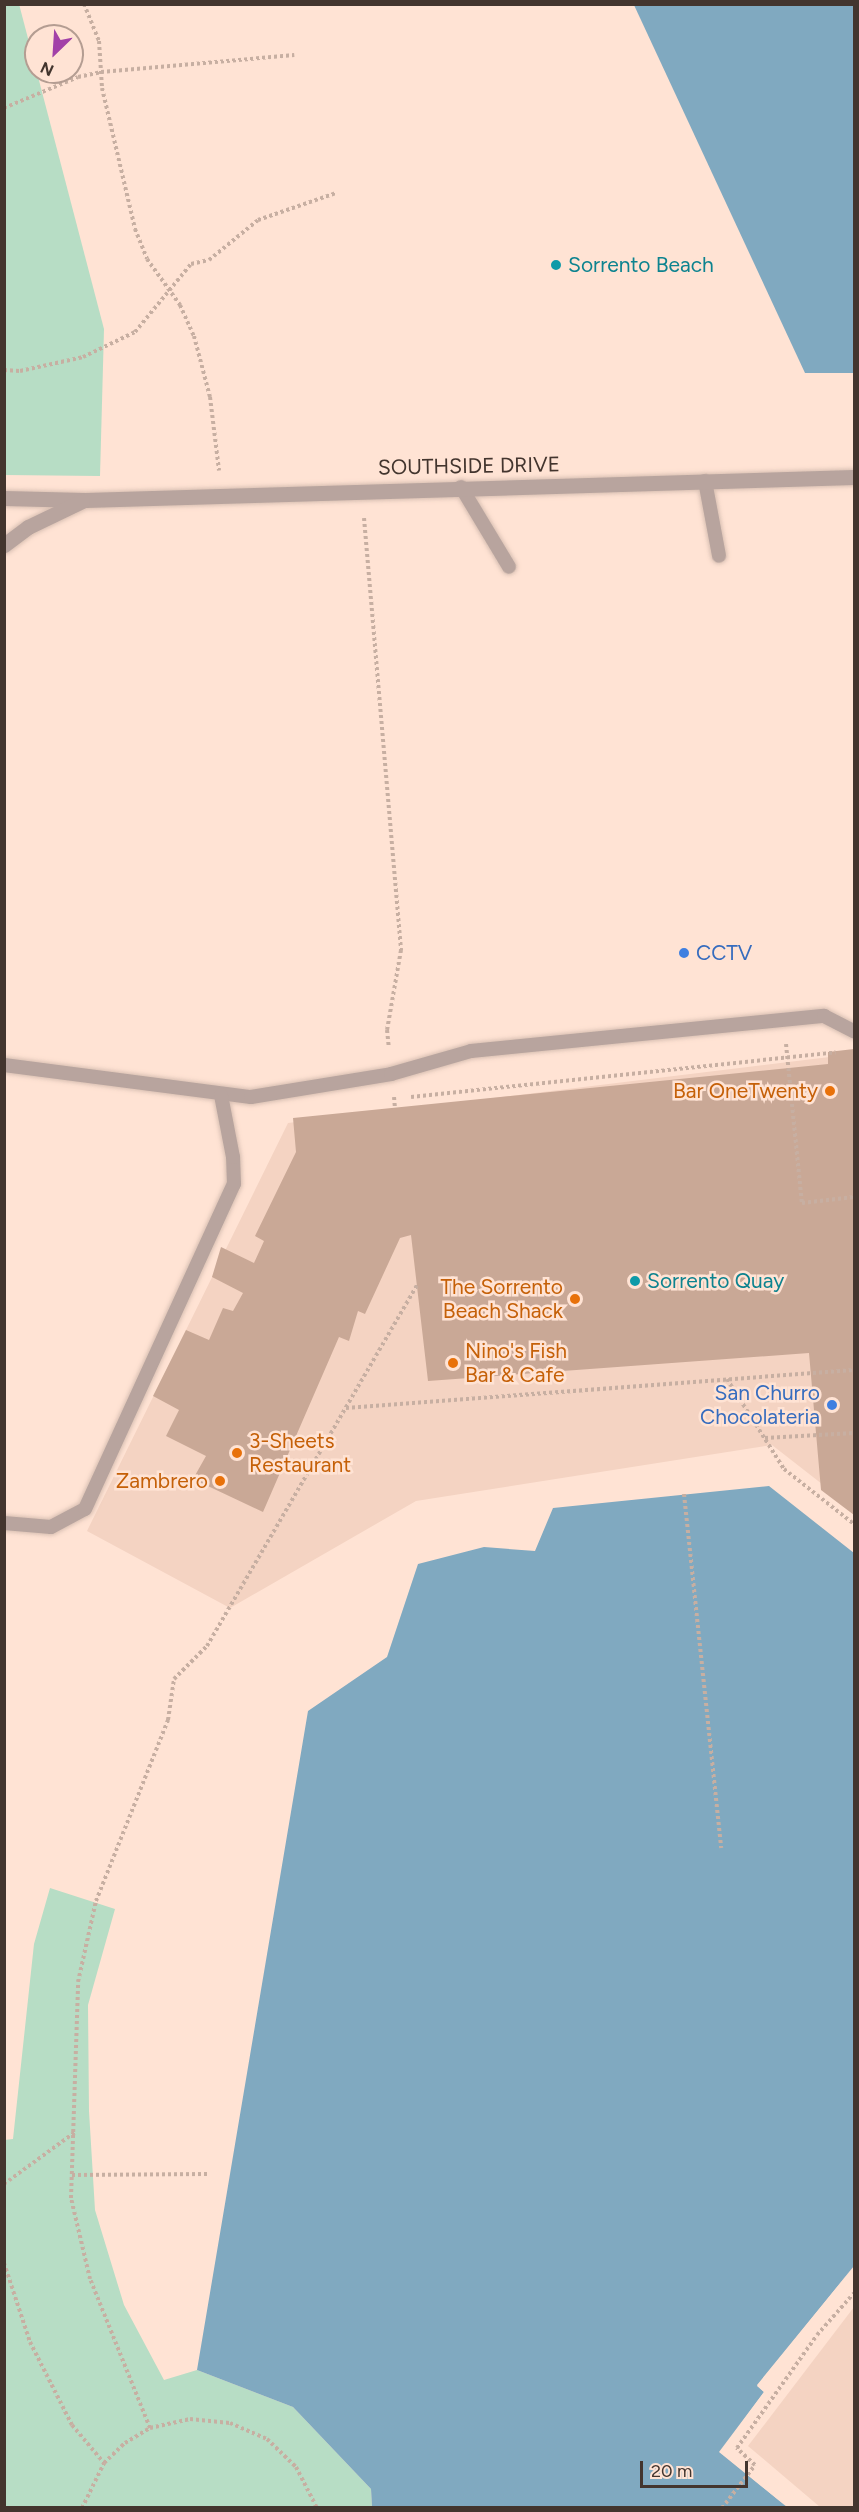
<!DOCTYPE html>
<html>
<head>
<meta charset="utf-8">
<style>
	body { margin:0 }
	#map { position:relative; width:859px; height:2512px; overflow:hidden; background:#ffe3d4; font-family:Figtree,sans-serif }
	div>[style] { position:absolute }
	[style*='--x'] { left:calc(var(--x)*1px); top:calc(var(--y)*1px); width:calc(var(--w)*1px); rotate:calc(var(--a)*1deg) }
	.built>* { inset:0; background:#f4d3c2 }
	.green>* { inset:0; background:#b7ddc5 }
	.water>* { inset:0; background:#80a9c0 }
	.pier>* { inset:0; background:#ffe3d4 }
	.building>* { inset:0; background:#c9a896 }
	.path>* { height:4px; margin-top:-2px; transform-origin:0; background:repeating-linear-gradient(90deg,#c7afa2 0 3px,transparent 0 6px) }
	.roads { filter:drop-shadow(0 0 2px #d9c0b3) drop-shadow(0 0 2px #d9c0b3) }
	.lane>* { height:14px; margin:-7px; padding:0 7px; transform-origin:7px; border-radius:7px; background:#b8a49e }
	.street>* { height:15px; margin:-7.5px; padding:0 7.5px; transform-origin:7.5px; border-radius:7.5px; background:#b8a49e }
	.dots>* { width:16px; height:16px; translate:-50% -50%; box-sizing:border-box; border:3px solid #ffe3d4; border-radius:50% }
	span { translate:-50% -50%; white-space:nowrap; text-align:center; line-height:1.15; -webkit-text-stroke:5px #ffe3d4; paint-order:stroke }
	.culture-label { font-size:21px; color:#0d838f }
	.left { translate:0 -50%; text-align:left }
	.street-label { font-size:21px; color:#43352e }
	.shop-label { font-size:21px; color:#366cbe }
	.right { translate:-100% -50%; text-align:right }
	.food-label { font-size:21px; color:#c56008 }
	.frame { position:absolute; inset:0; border:6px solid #43352e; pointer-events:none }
	.north { position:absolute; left:24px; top:24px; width:60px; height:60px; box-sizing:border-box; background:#ffe3d4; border:2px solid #b49d92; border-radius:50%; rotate:205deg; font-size:16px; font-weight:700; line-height:24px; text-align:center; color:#43352e }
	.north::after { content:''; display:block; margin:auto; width:21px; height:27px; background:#a241a8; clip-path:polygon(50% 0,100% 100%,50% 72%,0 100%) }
	.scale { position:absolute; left:640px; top:2461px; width:108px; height:27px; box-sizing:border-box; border:3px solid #43352e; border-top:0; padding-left:8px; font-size:18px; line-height:21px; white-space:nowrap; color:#43352e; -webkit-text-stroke:4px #ffe3d4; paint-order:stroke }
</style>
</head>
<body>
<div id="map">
	<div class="built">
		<i style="clip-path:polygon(854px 1054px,854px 1509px,772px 1445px,416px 1501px,230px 1608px,87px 1531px,288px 1123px)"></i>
		<i style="clip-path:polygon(854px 2307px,854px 2507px,820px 2507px,748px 2446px)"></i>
	</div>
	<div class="green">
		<i style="clip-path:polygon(19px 4px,104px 329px,100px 476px,5px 475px,4px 5px)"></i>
		<i style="clip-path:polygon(50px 1888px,115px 1909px,88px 2005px,89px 2111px,95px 2210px,124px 2305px,164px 2380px,197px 2370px,293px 2407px,371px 2489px,372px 2507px,5px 2507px,4px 2140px,13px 2139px,34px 1944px)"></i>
	</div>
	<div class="water">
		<i style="clip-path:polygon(634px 5px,854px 5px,854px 373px,805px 373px)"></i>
		<i style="clip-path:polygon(769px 1486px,854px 1553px,854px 2266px,757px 2385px,764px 2392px,720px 2452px,787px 2507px,372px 2507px,371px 2489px,293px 2407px,197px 2370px,308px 1711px,387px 1657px,418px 1564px,484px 1547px,535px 1551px,553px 1508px)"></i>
	</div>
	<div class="pier">
		<i style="clip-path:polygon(854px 2266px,761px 2385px,767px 2393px,724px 2451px,787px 2507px,719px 2452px,764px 2392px,757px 2386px)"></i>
	</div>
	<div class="building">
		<i style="clip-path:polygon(854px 1049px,854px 1515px,821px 1490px,809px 1353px,428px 1381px,411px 1235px,400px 1238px,365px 1314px,358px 1311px,349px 1341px,339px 1337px,263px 1512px,193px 1479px,206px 1456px,166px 1436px,179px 1410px,153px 1396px,186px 1330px,209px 1340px,223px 1308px,233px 1311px,243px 1293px,212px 1277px,221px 1247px,254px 1263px,264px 1241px,255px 1236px,296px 1152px,293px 1118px,828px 1064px,828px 1052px)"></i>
	</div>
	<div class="path">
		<i style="--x:84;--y:4;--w:40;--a:68"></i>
		<i style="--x:99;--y:41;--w:47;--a:86.3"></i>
		<i style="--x:102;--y:88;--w:145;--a:76.8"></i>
		<i style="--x:135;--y:229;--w:32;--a:68"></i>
		<i style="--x:147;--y:259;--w:57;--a:54.3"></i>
		<i style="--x:180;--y:305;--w:34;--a:66"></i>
		<i style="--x:194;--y:336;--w:63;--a:75.3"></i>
		<i style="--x:210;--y:397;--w:74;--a:83"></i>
		<i style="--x:4;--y:108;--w:80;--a:-22.7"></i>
		<i style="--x:78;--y:77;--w:24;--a:-12"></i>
		<i style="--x:101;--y:72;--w:194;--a:-5"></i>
		<i style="--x:4;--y:370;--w:16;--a:4"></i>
		<i style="--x:20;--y:371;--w:65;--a:-12.5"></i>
		<i style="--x:83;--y:357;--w:58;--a:-25.7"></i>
		<i style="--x:135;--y:332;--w:88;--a:-50.5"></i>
		<i style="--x:191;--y:264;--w:18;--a:-13"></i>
		<i style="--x:209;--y:260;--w:63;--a:-39.2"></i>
		<i style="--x:258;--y:220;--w:83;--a:-19.1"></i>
		<i style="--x:364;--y:518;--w:434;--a:85.1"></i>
		<i style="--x:401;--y:950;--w:81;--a:99.9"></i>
		<i style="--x:387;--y:1030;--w:18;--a:84"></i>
		<i style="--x:786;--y:1044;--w:160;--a:84.3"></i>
		<i style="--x:802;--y:1203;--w:52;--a:-6.6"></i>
		<i style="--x:394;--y:1097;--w:12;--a:85"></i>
		<i style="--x:411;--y:1097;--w:427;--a:-6"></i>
		<i style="--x:727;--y:1379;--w:107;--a:57.7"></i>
		<i style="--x:784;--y:1469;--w:89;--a:38.2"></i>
		<i style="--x:346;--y:1408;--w:509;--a:-4.28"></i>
		<i style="--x:765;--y:1438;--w:89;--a:-3.2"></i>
		<i style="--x:684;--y:1494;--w:356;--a:84"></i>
		<i style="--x:72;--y:2175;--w:135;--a:-0.4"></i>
		<i style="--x:4;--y:2184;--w:88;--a:-36.2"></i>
		<i style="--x:4;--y:2263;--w:83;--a:71.8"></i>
		<i style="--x:30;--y:2342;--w:93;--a:63.2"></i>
		<i style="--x:72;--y:2425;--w:50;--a:49.9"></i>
		<i style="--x:150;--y:2428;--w:161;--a:-111.9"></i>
		<i style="--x:90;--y:2279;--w:83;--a:-103.2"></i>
		<i style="--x:71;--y:2198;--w:216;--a:-88.1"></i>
		<i style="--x:78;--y:1982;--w:83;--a:-77.5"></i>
		<i style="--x:96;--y:1901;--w:195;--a:-68.3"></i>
		<i style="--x:168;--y:1720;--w:41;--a:-81.7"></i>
		<i style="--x:174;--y:1679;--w:47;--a:-45"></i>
		<i style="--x:207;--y:1646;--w:418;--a:-59.8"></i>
		<i style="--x:82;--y:2508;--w:50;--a:-63.9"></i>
		<i style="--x:104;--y:2463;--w:29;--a:-44"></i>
		<i style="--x:125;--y:2443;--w:29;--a:-31"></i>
		<i style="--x:150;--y:2428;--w:41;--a:-12.7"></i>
		<i style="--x:190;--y:2419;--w:40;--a:5.7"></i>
		<i style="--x:230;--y:2423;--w:40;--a:23.4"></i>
		<i style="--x:267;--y:2439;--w:40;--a:44"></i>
		<i style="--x:296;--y:2467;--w:46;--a:62.9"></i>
		<i style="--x:722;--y:2508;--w:54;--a:-52.5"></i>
		<i style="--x:755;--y:2465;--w:25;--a:-137"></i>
		<i style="--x:737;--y:2448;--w:138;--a:-54.7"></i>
		<i style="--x:817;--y:2335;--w:56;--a:-48.6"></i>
	</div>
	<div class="roads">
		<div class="lane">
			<i style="--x:705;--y:481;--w:76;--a:79.4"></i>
			<i style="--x:461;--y:487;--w:93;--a:59"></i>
			<i style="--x:4;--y:1065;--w:249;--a:7.4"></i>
			<i style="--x:251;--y:1097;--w:142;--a:-9.3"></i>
			<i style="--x:391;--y:1074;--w:83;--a:-16"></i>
			<i style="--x:471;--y:1051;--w:355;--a:-5.7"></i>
			<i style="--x:824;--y:1016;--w:34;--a:27"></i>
			<i style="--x:4;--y:1523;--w:47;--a:4.9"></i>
			<i style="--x:51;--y:1527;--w:38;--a:-28"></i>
			<i style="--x:85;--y:1509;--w:358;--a:-65.4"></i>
			<i style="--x:234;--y:1184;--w:27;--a:-92"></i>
			<i style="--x:233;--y:1157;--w:63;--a:-101"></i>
		</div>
		<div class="street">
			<i style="--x:4;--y:498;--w:81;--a:1.4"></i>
			<i style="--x:85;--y:500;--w:769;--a:-1.71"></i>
			<i style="--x:4;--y:545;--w:30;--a:-37"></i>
			<i style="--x:28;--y:527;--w:60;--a:-25.7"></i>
		</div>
	</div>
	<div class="dots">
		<i style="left:556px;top:265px;background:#0f9aa8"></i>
		<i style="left:684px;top:953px;background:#3f7fe0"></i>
		<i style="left:830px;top:1091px;background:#e8710a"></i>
		<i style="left:635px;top:1281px;background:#0f9aa8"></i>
		<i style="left:575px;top:1299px;background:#e8710a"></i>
		<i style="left:453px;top:1363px;background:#e8710a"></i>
		<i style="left:832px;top:1405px;background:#3f7fe0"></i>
		<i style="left:237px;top:1453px;background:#e8710a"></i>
		<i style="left:220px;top:1481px;background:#e8710a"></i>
	</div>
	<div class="culture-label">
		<span class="left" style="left:568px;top:265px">Sorrento Beach</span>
		<span class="left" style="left:647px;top:1281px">Sorrento Quay</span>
	</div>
	<div class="street-label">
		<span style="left:469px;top:466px;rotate:-1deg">SOUTHSIDE DRIVE</span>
	</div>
	<div class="shop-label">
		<span class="left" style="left:696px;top:953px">CCTV</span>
		<span class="right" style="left:820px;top:1405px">San Churro<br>Chocolateria</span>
	</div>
	<div class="food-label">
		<span class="right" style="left:818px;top:1091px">Bar OneTwenty</span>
		<span class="right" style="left:563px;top:1299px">The Sorrento<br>Beach Shack</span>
		<span class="left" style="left:465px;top:1363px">Nino's Fish<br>Bar &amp; Cafe</span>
		<span class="left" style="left:249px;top:1453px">3-Sheets<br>Restaurant</span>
		<span class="right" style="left:208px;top:1481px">Zambrero</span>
	</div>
	<div class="frame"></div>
	<div class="north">N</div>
	<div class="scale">20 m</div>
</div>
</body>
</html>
